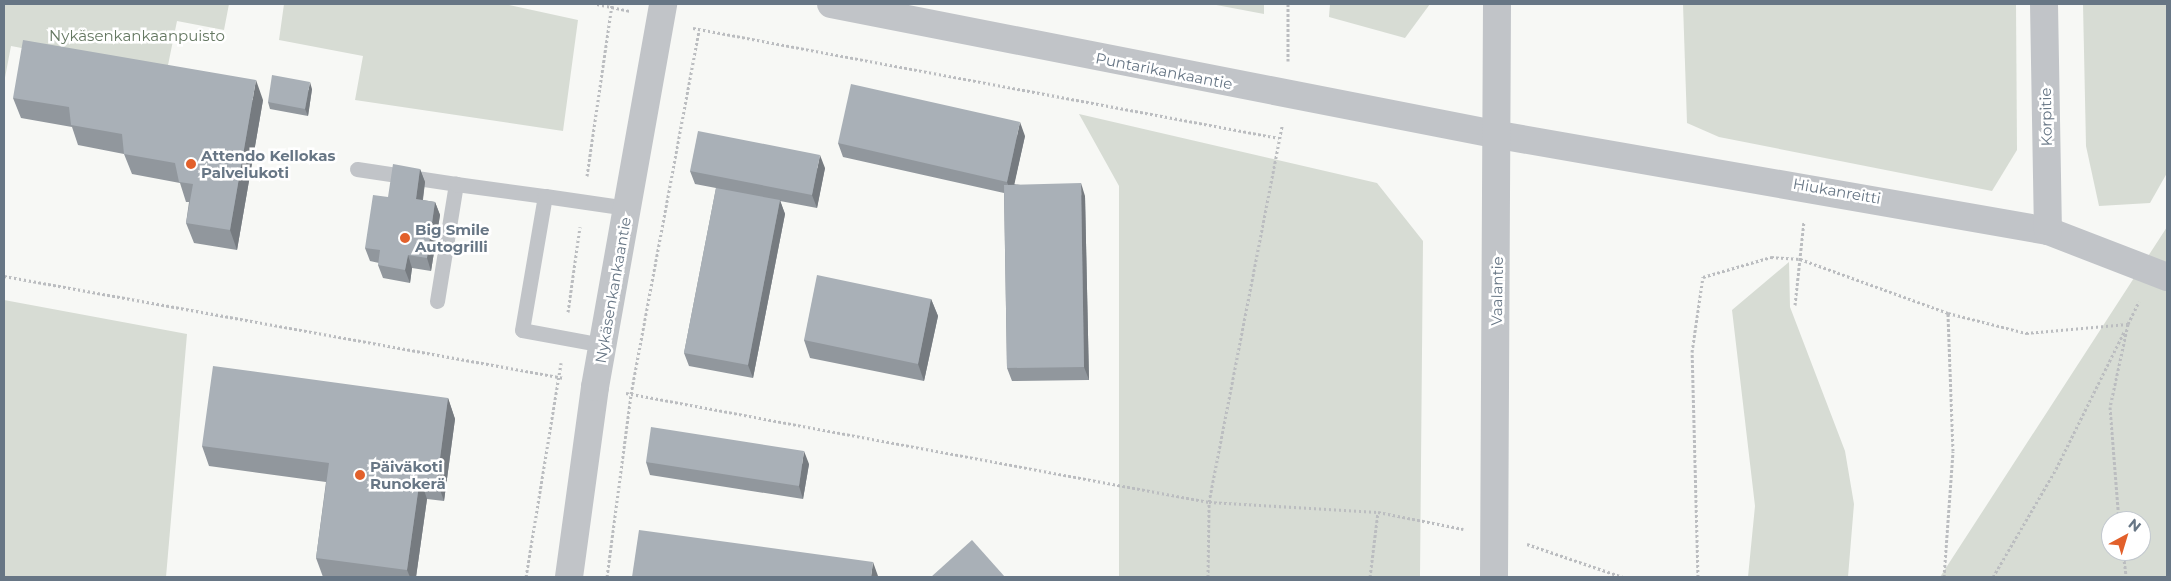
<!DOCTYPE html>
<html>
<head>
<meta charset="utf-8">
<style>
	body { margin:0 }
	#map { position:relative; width:2171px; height:581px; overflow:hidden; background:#f7f8f5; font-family:Montserrat,sans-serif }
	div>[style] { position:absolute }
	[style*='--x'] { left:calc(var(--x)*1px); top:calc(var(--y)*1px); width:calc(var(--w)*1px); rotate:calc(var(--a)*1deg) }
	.green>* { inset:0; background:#d7dcd4 }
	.path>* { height:3px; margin-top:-1.5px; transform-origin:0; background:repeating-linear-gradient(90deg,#bbbdc0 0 2.5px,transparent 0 5px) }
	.service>* { height:15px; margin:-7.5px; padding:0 7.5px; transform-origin:7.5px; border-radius:7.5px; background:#c1c4c8 }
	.minor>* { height:28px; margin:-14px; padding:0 14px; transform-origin:14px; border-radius:14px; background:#c1c4c8 }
	.tertiary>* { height:28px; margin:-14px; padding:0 14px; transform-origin:14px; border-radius:14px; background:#c1c4c8 }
	.wall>* { inset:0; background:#91979d }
	.shaded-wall>* { inset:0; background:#767b80 }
	.building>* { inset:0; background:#a9b0b7 }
	.dots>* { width:14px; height:14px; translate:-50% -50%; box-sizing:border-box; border:2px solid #fff; border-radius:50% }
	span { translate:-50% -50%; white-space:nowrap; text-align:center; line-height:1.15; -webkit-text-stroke:5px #fff; paint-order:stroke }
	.park-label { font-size:15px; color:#657862 }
	.street-label { font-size:15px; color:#677685 }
	.poi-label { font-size:15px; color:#677685; font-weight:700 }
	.left { translate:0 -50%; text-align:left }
	.frame { position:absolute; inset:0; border:5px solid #677685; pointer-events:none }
	.north { position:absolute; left:2101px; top:511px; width:50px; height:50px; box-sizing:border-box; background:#fff; border:1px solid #c2c8ce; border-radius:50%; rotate:39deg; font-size:14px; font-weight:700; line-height:20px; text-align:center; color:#677685 }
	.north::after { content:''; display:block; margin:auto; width:18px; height:22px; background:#e2602b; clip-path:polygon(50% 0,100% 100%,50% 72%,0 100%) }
</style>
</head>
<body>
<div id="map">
	<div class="green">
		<i style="clip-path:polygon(4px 4px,229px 4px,224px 30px,177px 21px,166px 75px,11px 46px,4px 83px)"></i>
		<i style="clip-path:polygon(284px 4px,505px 4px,578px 20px,563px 131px,355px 100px,363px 56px,279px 40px)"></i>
		<i style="clip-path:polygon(1211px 4px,1264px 4px,1264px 14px)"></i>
		<i style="clip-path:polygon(1330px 4px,1430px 4px,1405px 38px,1329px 17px)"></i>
		<i style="clip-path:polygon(1683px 4px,2016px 4px,2017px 150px,1992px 191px,1719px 137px,1687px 123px)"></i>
		<i style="clip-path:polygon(2083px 4px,2167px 4px,2167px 173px,2150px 203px,2099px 206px,2086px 146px)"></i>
		<i style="clip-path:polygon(1079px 114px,1377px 183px,1423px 241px,1420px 577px,1119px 577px,1119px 186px)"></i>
		<i style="clip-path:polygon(evenodd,2167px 227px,2167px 577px,1940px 577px,2167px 227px,2111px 521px,2141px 521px,2141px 551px,2111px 551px,2111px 521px)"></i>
		<i style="clip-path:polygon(1789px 262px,1790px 307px,1845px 451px,1854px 504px,1848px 577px,1748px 577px,1755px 506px,1732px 310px)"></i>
		<i style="clip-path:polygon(4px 300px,187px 334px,166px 577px,4px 577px)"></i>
	</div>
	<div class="path">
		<i style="--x:597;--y:4;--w:33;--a:12"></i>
		<i style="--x:693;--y:28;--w:596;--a:10.63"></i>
		<i style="--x:1288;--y:61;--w:57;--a:-90"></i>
		<i style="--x:587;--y:176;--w:174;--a:-81.7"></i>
		<i style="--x:4;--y:276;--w:569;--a:10.32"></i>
		<i style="--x:1795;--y:305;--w:84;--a:-83.9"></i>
		<i style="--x:568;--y:312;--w:86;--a:-82"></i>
		<i style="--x:2128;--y:324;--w:25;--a:-64"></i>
		<i style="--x:626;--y:393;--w:593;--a:10.59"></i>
		<i style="--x:1209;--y:502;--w:169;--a:3.4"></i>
		<i style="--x:1378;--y:512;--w:87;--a:11.3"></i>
		<i style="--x:1527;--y:544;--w:102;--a:19"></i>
		<i style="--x:2123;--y:551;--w:26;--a:83"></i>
		<i style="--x:526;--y:577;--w:217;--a:-80.7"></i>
		<i style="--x:607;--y:577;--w:185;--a:-82.5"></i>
		<i style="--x:631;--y:394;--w:370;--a:-79.4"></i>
		<i style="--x:1208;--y:577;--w:75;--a:-89.2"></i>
		<i style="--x:1209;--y:502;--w:383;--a:-79"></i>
		<i style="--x:1370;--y:577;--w:65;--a:-83"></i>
		<i style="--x:1698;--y:577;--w:225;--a:-91.5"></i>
		<i style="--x:1692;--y:352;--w:76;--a:-81.7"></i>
		<i style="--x:1703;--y:277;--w:71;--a:-16.4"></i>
		<i style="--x:1771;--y:257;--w:29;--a:4"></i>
		<i style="--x:1800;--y:259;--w:158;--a:20"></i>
		<i style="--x:1948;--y:313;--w:81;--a:14.4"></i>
		<i style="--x:2026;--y:333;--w:102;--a:-5"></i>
		<i style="--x:2128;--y:324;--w:85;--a:102.2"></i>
		<i style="--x:2110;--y:407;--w:114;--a:85.5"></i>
		<i style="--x:1944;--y:577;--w:126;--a:-85.9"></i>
		<i style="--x:1953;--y:451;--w:138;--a:-92.1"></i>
		<i style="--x:1993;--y:577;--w:125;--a:-59.7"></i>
		<i style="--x:2056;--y:469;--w:155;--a:-63.6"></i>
	</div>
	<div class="service">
		<i style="--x:357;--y:169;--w:100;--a:8.6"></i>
		<i style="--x:437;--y:301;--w:119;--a:-80.8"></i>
		<i style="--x:456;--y:184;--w:90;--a:7.7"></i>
		<i style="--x:603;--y:345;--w:82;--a:-169.5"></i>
		<i style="--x:522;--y:330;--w:136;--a:-80.3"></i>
		<i style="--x:545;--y:196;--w:83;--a:8.3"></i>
	</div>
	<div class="minor">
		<i style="--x:831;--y:4;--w:681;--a:11.1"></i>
		<i style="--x:1499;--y:135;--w:557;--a:9.92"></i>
		<i style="--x:2048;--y:231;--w:128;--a:21.1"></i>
		<i style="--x:2044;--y:4;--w:227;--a:89"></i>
		<i style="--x:569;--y:577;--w:192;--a:-82.2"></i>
		<i style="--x:595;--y:387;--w:389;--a:-79.9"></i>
	</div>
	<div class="tertiary">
		<i style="--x:1494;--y:577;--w:573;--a:-89.7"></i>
	</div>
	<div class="wall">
		<i style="clip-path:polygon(312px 89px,308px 116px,270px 109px,268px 102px)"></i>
		<i style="clip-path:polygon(13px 98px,263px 100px,237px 250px,194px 243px,186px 223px,189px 202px,186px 202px,180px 183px,132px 174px,124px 154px,78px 145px,72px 127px,21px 118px)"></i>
		<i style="clip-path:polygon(1025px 136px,1014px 184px,1085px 196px,1089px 380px,1012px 381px,1007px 368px,1004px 193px,843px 157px,838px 143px)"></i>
		<i style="clip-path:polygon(825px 168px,817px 208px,780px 201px,785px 214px,753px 378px,689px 366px,684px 353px,716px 188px,695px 184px,690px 171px)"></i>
		<i style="clip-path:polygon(420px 169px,425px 182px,423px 200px,435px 202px,440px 215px,431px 271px,412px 268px,410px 283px,383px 278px,378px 265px,379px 263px,370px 261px,365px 248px)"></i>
		<i style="clip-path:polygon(931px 299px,938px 316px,924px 381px,810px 358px,804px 340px)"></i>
		<i style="clip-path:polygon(448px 398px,455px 419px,444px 501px,427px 499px,416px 577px,323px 577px,316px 558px,326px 482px,209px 466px,202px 446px)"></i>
		<i style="clip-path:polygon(646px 462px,809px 464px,803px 499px,650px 475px)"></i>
	</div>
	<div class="shaded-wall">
		<i style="clip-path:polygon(256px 80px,263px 100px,237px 250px,230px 230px)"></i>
		<i style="clip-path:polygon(310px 82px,312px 89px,308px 116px,305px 109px)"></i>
		<i style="clip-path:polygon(1020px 122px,1025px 136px,1012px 195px,1007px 182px)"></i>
		<i style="clip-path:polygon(820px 155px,825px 168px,817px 208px,812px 195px)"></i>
		<i style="clip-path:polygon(420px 169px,425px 182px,421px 212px,416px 199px)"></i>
		<i style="clip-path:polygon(1081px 183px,1085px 196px,1089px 380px,1084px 367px)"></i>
		<i style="clip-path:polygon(780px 200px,785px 214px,753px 378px,748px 365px)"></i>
		<i style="clip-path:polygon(435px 202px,440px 215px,431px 271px,427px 258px)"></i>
		<i style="clip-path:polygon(408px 255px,412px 268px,410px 283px,405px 270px)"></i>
		<i style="clip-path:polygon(931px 299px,938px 316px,924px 381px,918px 364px)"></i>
		<i style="clip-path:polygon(448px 398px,455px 419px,444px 501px,437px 481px)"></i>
		<i style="clip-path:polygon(804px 451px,809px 464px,803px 499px,799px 486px)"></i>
		<i style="clip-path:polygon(420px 478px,427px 499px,416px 577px,410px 577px,407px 570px)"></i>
		<i style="clip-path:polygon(873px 562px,878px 576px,877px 577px,871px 577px)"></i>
	</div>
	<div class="building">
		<i style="clip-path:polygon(23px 40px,256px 80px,230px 230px,186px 223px,193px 184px,179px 182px,175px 163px,124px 154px,122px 134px,71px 125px,69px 107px,13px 98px)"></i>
		<i style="clip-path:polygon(272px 75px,310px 82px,305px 109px,268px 102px)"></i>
		<i style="clip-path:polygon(851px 84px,1020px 122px,1007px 182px,838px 143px)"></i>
		<i style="clip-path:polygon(698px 131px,820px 155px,812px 195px,690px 171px)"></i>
		<i style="clip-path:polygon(393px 164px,420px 169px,416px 199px,435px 202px,427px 258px,408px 255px,405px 270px,378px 265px,380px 250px,365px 248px,373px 195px,388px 197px)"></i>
		<i style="clip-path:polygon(1081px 183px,1084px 367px,1007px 368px,1004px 185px)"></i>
		<i style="clip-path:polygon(716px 188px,780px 200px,748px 365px,684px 353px)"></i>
		<i style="clip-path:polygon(817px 275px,931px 299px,918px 364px,804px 340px)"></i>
		<i style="clip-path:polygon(213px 366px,448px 398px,437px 481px,420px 478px,407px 570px,316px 558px,329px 463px,202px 446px)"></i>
		<i style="clip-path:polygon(651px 427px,804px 451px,799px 486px,646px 462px)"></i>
		<i style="clip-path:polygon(639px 530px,873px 562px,871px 577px,632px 577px)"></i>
		<i style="clip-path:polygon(972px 540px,1005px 577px,931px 577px)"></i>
	</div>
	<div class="dots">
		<i style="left:191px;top:164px;background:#e2602b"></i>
		<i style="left:405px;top:238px;background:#e2602b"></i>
		<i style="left:360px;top:475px;background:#e2602b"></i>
	</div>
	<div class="park-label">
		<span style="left:137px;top:36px">Nykäsenkankaanpuisto</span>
	</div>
	<div class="street-label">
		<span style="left:1164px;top:71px;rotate:11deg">Puntarikankaantie</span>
		<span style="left:2046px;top:117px;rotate:-91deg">Korpitie</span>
		<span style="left:1837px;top:191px;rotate:10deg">Hiukanreitti</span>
		<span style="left:613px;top:290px;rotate:-80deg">Nykäsenkankaantie</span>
		<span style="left:1497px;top:291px;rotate:-89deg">Vaalantie</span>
	</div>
	<div class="poi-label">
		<span class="left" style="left:201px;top:164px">Attendo Kellokas<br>Palvelukoti</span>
		<span class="left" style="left:415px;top:238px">Big Smile<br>Autogrilli</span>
		<span class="left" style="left:370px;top:475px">Päiväkoti<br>Runokerä</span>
	</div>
	<div class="frame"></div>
	<div class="north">N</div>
</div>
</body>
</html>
